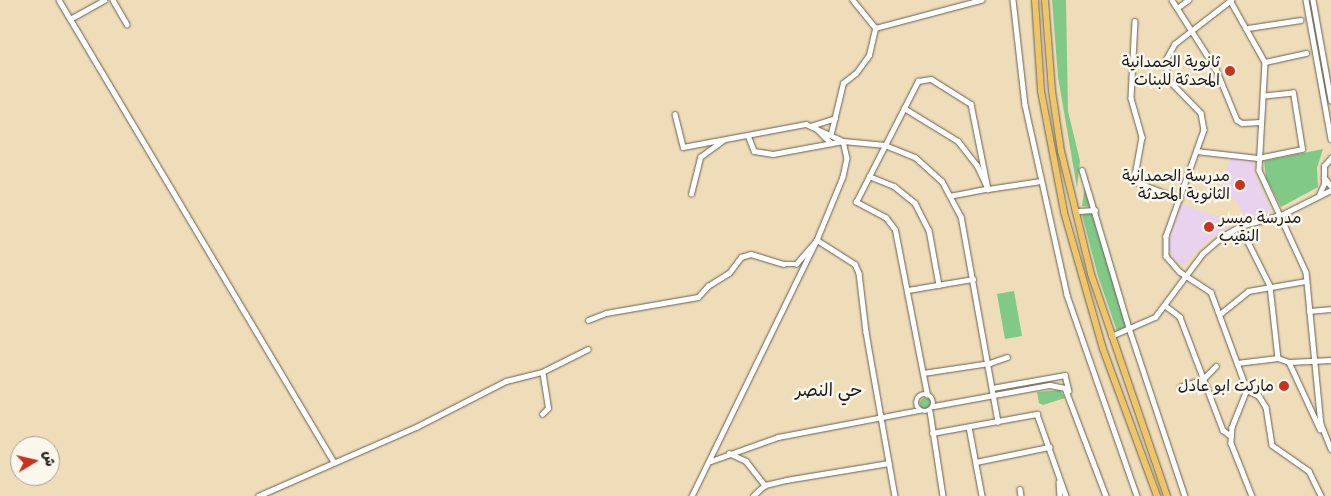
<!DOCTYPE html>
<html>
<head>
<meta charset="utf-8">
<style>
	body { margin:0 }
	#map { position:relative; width:1331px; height:496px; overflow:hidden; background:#efddba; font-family:Sriracha,"Playpen Sans Arabic",sans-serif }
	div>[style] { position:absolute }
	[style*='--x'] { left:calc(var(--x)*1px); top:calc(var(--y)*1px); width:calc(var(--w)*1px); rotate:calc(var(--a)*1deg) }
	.built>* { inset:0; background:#e9d2ed }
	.green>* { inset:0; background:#81c986 }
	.round { border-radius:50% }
	.roads { filter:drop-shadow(0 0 1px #666053) drop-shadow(0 0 1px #666053) }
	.minor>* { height:4.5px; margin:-2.25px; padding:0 2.25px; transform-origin:2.25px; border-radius:2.25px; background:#fff }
	.minor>.ring { margin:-2.25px; padding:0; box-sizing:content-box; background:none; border:4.5px solid #fff; border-radius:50% }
	.highway>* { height:6px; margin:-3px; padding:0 3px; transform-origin:3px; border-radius:3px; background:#eec569 }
	.dots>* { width:14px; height:14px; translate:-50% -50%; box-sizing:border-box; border:2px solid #fbf7ec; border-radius:50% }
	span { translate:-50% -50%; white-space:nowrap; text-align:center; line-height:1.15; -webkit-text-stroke:5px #fbf7ec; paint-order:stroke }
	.poi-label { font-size:16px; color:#1c1c1c }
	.right { translate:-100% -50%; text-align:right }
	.left { translate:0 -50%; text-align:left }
	.neighbourhood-label { font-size:18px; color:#1c1c1c }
	.north { position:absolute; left:10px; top:436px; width:50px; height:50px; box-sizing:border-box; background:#fbf7ec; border:1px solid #a29f99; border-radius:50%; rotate:81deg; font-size:14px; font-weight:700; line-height:20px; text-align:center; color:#1c1c1c }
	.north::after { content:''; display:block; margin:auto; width:18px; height:22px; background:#c8321e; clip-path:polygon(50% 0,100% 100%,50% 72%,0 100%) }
</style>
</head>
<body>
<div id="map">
	<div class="built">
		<i style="clip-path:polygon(1231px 157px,1253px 159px,1256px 177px,1271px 210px,1268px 213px,1246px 219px,1235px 199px,1218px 193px)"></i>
		<i style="clip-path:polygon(1181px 204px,1227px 220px,1229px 226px,1211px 238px,1182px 266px,1172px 258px,1168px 246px)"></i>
	</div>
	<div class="green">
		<i style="clip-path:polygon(1052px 0,1066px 0,1068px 111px,1080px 161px,1077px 188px,1058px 77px)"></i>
		<i style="clip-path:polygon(1323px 149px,1317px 168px,1318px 187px,1281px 207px,1266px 178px,1264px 161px)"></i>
		<i style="clip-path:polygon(1085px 185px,1092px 207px,1082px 206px)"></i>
		<i style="clip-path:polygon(1091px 211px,1125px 322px,1125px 327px,1117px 331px,1098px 276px,1082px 215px)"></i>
		<i style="clip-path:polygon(1014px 291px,1022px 336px,1005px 339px,997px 294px)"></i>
		<i style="clip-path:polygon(1060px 390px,1065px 398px,1043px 405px,1039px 403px,1037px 392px)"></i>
		<i class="round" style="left:919.5px;top:397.5px;width:11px;height:11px"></i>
	</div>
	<div class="roads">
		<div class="minor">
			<i style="--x:59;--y:0;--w:538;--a:59.24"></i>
			<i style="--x:113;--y:0;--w:28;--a:60"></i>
			<i style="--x:1013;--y:0;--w:106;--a:83.5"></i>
			<i style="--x:1025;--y:105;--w:195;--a:77.5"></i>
			<i style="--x:1067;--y:295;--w:213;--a:70.8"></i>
			<i style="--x:1172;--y:0;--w:82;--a:57.5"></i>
			<i style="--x:1216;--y:69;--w:55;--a:67.6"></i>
			<i style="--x:1237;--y:120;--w:6;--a:31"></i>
			<i style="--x:1242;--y:123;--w:19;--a:-3"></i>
			<i style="--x:1230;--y:0;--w:71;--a:60.6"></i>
			<i style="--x:1265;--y:62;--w:108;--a:93.2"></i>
			<i style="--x:1259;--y:170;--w:112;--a:65.3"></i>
			<i style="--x:1306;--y:272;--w:153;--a:84.4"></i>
			<i style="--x:1321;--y:424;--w:27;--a:68"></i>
			<i style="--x:1232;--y:0;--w:72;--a:142.3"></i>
			<i style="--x:1175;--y:44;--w:18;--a:119"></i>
			<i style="--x:1166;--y:60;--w:19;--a:84"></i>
			<i style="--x:1168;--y:79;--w:47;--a:45.9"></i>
			<i style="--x:1201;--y:113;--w:17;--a:80"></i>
			<i style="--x:1204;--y:130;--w:113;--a:109.7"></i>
			<i style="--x:1166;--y:236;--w:20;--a:90"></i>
			<i style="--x:1166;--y:256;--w:21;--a:49"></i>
			<i style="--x:1180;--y:272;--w:37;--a:33"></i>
			<i style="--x:1211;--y:292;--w:104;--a:69.8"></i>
			<i style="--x:1247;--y:390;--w:13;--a:27"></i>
			<i style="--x:1259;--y:396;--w:13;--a:58"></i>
			<i style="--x:1266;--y:407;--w:38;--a:81"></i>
			<i style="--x:1272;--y:445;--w:45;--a:35.1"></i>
			<i style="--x:1309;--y:471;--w:28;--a:64"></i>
			<i style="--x:1306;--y:0;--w:141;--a:79.8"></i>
			<i style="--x:1313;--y:0;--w:102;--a:79.8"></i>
			<i style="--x:1177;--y:8;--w:14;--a:-36"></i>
			<i style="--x:70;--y:19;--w:39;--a:-29"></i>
			<i style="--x:1135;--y:21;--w:77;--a:93"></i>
			<i style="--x:1131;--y:98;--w:41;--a:74.2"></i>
			<i style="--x:1142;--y:137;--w:45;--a:100.3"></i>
			<i style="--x:1134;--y:181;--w:49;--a:21.4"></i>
			<i style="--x:875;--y:28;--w:110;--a:-14.8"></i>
			<i style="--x:1248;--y:28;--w:53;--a:-8.7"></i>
			<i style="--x:1265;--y:62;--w:42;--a:-12.4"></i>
			<i style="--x:904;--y:108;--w:63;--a:31.4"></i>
			<i style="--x:958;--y:141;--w:31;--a:52"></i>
			<i style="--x:977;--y:165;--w:26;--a:65"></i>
			<i style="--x:988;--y:189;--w:37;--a:169"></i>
			<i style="--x:675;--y:114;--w:34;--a:76"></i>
			<i style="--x:683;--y:147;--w:125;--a:-10.6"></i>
			<i style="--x:806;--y:124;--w:41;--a:24.7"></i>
			<i style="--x:843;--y:141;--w:17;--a:77"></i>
			<i style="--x:847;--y:158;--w:19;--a:102"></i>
			<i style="--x:843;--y:177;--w:68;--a:112.4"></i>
			<i style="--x:817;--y:240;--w:285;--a:116"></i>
			<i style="--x:811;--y:126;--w:25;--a:-18"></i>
			<i style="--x:816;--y:128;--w:21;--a:45"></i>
			<i style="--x:831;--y:133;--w:51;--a:-76.5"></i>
			<i style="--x:843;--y:83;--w:16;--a:-38"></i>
			<i style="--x:856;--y:73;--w:22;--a:-54"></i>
			<i style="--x:869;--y:55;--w:28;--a:-77"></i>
			<i style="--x:875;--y:28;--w:36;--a:-129"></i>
			<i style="--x:748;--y:135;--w:17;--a:69"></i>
			<i style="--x:754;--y:151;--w:19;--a:9"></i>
			<i style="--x:773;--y:154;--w:71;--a:-10.5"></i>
			<i style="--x:843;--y:141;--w:42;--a:5.4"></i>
			<i style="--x:885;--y:145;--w:32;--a:22"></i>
			<i style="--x:915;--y:157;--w:36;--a:42"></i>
			<i style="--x:942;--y:181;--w:40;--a:62"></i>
			<i style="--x:961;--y:216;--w:209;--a:79.8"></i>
			<i style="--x:1196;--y:151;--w:62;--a:6.4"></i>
			<i style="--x:1258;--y:158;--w:45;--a:-11.6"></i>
			<i style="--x:1302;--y:149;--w:57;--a:-99.1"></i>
			<i style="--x:1293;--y:93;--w:28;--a:174"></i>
			<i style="--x:1082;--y:170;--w:165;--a:73.4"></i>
			<i style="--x:1129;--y:328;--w:177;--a:71.6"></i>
			<i style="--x:869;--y:176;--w:27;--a:22"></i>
			<i style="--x:894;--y:186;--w:27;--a:39"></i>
			<i style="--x:915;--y:203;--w:30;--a:63"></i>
			<i style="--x:929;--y:230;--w:56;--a:79.7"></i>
			<i style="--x:1324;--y:177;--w:11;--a:52"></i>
			<i style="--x:691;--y:194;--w:38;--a:-76"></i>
			<i style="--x:700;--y:157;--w:27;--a:-36"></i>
			<i style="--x:1319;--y:195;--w:12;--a:-66"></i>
			<i style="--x:1324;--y:184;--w:18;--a:-90"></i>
			<i style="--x:1324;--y:166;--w:11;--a:-49"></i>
			<i style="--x:1078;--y:211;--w:17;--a:-3"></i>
			<i style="--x:1240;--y:226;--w:67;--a:63.4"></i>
			<i style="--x:1270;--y:286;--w:72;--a:83.7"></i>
			<i style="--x:908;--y:290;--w:66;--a:-9.6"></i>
			<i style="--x:1166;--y:306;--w:18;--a:38"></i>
			<i style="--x:1180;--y:317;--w:121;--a:69.2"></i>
			<i style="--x:1223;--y:430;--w:10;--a:37"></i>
			<i style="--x:1309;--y:311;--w:21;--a:-5"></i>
			<i style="--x:1220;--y:314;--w:36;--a:-39"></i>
			<i style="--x:1248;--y:291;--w:59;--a:-9.8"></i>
			<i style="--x:588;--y:320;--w:19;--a:-21"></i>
			<i style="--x:606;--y:313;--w:93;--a:-9.9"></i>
			<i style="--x:698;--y:297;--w:15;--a:-48"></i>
			<i style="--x:708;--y:286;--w:25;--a:-32"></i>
			<i style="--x:729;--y:273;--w:20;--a:-53"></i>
			<i style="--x:741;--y:257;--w:10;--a:-17"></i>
			<i style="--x:751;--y:254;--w:34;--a:17"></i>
			<i style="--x:784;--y:264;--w:12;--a:0"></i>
			<i style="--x:796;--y:264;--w:32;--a:-49"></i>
			<i style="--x:817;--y:240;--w:45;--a:32.3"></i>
			<i style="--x:855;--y:264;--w:10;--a:66"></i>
			<i style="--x:859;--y:273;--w:59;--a:83.2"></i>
			<i style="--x:866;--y:332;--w:167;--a:80"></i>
			<i style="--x:1111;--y:336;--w:48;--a:-23.4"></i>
			<i style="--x:1155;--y:317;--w:79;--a:-53.3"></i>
			<i style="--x:1202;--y:254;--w:28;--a:-41"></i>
			<i style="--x:1223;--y:236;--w:20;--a:-30"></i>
			<i style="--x:1240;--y:226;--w:42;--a:-15"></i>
			<i style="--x:1281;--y:215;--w:56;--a:-26.6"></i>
			<i style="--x:1289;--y:362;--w:74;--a:65.2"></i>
			<i style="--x:1237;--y:363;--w:41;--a:-7"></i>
			<i style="--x:1278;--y:358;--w:12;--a:20"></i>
			<i style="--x:1289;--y:362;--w:42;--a:-2.7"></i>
			<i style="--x:923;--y:373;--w:68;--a:-8.5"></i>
			<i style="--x:990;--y:363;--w:18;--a:-19"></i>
			<i style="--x:1180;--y:387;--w:24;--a:-19"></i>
			<i style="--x:1203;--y:379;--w:18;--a:-45"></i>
			<i style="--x:992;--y:388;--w:74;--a:-10.1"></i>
			<i style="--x:1065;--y:375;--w:16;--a:76"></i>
			<i style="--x:1247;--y:390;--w:40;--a:112"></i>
			<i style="--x:1232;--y:427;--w:16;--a:94"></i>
			<i style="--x:1231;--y:443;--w:57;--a:68.4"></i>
			<i class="ring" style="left:916px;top:394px;width:13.5px;height:13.5px"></i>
			<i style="--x:927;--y:395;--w:168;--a:-101"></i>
			<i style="--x:895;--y:230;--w:15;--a:-127"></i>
			<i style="--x:886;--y:218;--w:34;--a:-152"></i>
			<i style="--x:856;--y:202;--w:136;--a:-62.9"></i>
			<i style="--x:918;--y:81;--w:13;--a:-9"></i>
			<i style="--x:931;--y:79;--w:47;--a:32"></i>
			<i style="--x:971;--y:104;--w:87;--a:78.7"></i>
			<i style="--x:988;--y:189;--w:53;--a:-8.7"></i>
			<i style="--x:934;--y:406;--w:118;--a:-10.3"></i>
			<i style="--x:1050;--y:385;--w:15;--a:11"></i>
			<i style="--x:1065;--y:388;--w:116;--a:69.2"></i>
			<i style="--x:930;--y:411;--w:86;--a:81.3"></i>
			<i style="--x:542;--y:414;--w:8;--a:-45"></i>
			<i style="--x:548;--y:408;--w:36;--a:-99"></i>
			<i style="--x:969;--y:427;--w:70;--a:79.3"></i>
			<i style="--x:932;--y:433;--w:107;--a:-10.3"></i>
			<i style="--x:1037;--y:414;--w:87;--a:70.5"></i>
			<i style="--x:729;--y:453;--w:19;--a:25"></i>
			<i style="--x:746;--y:461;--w:31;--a:52"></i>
			<i style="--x:711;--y:461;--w:71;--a:-19.7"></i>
			<i style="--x:778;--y:437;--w:144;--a:-10.8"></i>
			<i style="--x:976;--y:462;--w:75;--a:-11.6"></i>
			<i style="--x:1059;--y:482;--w:14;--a:86"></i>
			<i style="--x:1020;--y:489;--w:7;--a:82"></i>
			<i style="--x:258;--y:496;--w:172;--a:-23.6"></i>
			<i style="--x:416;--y:427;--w:101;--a:-27.1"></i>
			<i style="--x:506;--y:381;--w:37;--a:-14"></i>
			<i style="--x:542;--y:372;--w:51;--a:-26.6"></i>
			<i style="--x:753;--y:496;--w:16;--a:-43"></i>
			<i style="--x:765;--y:485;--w:22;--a:-13"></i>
			<i style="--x:786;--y:480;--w:104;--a:-9.4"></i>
		</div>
		<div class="highway">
			<i style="--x:1035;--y:0;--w:91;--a:86.2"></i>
			<i style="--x:1041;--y:91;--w:123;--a:79.2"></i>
			<i style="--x:1064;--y:212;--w:142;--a:74.1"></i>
			<i style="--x:1103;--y:349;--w:157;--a:69.8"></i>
			<i style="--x:1045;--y:0;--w:91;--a:85.6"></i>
			<i style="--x:1052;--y:91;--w:61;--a:81.5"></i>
			<i style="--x:1061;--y:151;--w:127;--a:76.3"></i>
			<i style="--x:1091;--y:274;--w:235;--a:71.1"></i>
		</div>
	</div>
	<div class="dots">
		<i style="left:1230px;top:71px;background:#c8321e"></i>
		<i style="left:1240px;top:185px;background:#c8321e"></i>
		<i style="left:1209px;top:227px;background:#c8321e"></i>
		<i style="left:1284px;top:386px;background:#c8321e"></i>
	</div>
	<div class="poi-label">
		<span class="right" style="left:1220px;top:71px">ثانوية الحمدانية<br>المحدثة للبنات</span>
		<span class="right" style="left:1230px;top:185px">مدرسة الحمدانية<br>الثانوية المحدثة</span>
		<span class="left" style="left:1219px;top:227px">مدرسة ميسر<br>النقيب</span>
		<span class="right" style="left:1274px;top:386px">ماركت ابو عادل</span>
	</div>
	<div class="neighbourhood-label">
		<span style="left:829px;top:390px">حي النصر</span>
	</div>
	<div class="north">ش</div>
</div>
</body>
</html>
